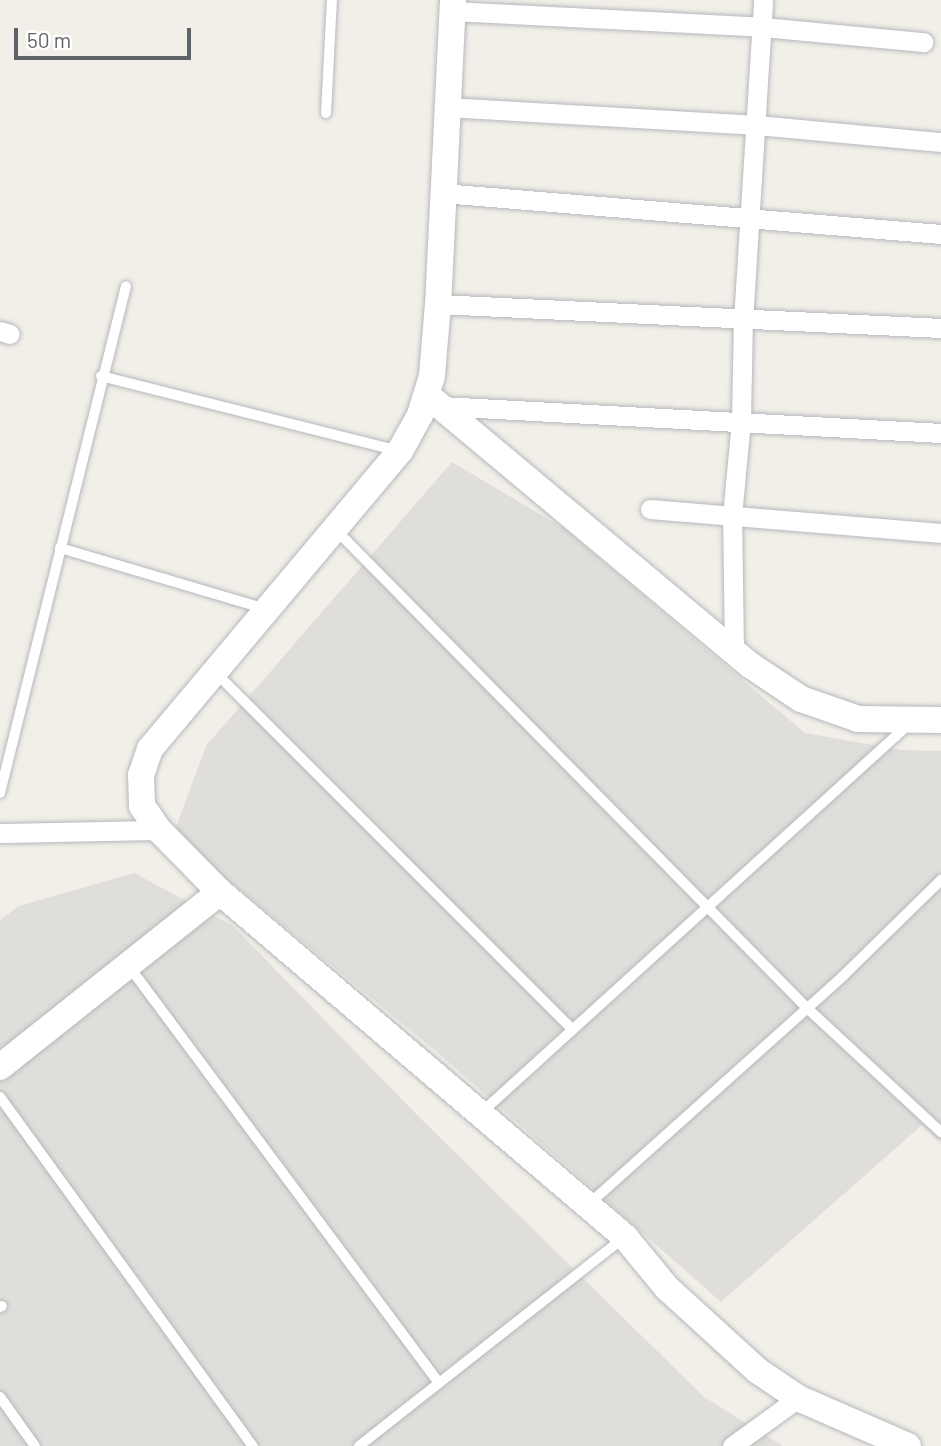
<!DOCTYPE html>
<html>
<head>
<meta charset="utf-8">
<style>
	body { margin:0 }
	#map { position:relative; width:941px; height:1446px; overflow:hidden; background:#f1efe8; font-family:Barlow,sans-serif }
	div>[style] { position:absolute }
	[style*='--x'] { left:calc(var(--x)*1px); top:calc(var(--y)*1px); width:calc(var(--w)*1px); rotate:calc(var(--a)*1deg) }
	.industrial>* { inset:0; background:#e0deda }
	.roads { filter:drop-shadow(0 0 2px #b5b8bc) drop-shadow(0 0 2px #b5b8bc) }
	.lane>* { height:10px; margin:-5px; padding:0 5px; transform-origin:5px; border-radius:5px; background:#fff }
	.street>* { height:19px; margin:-9.5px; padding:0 9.5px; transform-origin:9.5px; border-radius:9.5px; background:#fff }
	.secondary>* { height:26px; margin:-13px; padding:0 13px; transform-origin:13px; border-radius:13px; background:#fff }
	span { translate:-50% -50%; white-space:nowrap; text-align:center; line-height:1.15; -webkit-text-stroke:6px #fff; paint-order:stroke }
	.scale { position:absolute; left:14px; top:28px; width:177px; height:32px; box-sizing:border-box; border:4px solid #5f6368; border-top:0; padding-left:9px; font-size:21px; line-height:24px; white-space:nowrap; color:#5f6368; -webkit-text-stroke:5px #fff; paint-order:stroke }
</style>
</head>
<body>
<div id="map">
	<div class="industrial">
		<i style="clip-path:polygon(452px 462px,565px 529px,805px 733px,901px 750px,941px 751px,941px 1143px,922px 1125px,721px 1302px,437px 1052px,173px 835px,206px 746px)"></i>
		<i style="clip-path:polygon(134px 873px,233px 926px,420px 1118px,704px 1397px,783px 1446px,0 1446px,0 920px,19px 906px)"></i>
	</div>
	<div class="roads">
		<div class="lane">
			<i style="--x:326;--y:113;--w:113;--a:-87"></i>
			<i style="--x:101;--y:376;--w:304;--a:14.1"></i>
			<i style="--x:335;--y:529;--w:672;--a:45.42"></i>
			<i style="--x:807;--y:1008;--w:183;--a:42.8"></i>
			<i style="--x:60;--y:548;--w:215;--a:16.5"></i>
			<i style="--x:217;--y:674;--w:503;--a:45"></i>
			<i style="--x:0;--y:793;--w:522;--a:-76.04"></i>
			<i style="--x:128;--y:965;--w:521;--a:53.35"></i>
			<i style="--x:0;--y:1097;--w:431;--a:54.1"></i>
			<i style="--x:482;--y:1112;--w:577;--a:-42.26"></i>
			<i style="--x:589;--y:1204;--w:343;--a:-41.9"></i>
			<i style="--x:844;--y:975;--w:136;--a:-44.4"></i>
			<i style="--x:0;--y:1307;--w:2;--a:-27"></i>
			<i style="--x:0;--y:1397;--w:60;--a:54.5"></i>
			<i style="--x:359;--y:1446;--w:338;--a:-38.2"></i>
		</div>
		<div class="street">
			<i style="--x:452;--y:11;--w:311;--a:2.9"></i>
			<i style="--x:763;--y:27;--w:161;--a:5.4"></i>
			<i style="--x:447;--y:107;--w:311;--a:3.3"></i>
			<i style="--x:757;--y:125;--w:185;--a:5.3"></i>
			<i style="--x:442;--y:193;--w:501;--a:4.7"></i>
			<i style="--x:438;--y:304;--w:504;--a:2.73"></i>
			<i style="--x:0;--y:331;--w:10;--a:17"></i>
			<i style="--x:441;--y:406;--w:501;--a:3.09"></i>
			<i style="--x:650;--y:509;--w:292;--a:4.7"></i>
			<i style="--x:734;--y:652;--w:136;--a:-90.8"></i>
			<i style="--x:732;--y:516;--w:95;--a:-84.6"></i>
			<i style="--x:741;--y:421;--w:100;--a:-88.9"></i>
			<i style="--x:743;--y:321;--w:322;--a:-86.4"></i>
			<i style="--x:0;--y:833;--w:159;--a:-1.1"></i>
			<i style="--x:732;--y:1446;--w:82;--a:-36"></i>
		</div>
		<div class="secondary">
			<i style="--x:453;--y:0;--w:304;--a:92.8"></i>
			<i style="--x:438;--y:304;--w:72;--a:94.8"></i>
			<i style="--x:432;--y:376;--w:41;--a:107.1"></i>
			<i style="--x:420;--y:415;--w:41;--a:119.1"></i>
			<i style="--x:400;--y:451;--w:389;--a:130"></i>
			<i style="--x:150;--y:749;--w:28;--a:109"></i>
			<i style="--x:141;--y:775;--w:31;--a:88"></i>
			<i style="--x:142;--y:806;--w:29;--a:55"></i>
			<i style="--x:159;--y:830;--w:87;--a:45.5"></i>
			<i style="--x:220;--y:892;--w:532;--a:40.43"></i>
			<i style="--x:625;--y:1237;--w:66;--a:50.5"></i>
			<i style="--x:667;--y:1288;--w:123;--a:42.4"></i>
			<i style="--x:758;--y:1371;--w:48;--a:34"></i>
			<i style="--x:798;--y:1398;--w:120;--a:23.6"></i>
			<i style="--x:427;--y:395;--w:421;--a:39.9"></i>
			<i style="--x:750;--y:665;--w:61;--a:33.7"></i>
			<i style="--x:801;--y:699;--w:60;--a:19.3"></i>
			<i style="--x:858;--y:719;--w:83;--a:0.7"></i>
			<i style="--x:0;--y:1067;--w:281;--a:-38.5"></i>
		</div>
	</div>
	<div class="scale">50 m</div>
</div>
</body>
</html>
